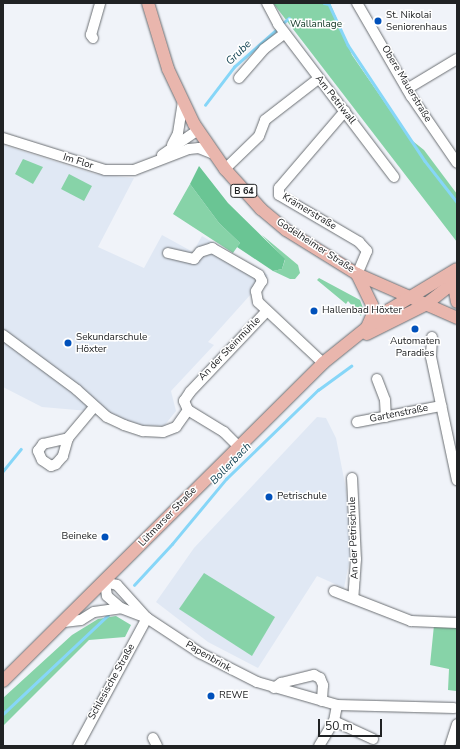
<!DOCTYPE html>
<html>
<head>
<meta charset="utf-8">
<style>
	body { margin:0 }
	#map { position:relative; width:460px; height:749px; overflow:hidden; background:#f0f3f9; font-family:"Nunito Sans",sans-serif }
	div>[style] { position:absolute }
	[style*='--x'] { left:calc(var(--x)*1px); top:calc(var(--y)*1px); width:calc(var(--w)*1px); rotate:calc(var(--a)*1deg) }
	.built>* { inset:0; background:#e0e8f4 }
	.green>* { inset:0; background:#87d3a8 }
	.forest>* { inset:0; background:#6ac594 }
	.stream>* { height:2.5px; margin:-1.25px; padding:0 1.25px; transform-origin:1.25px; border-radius:1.25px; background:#86d6f8 }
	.roads { filter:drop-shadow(0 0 1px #6b6f73) drop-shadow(0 0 1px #6b6f73) }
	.minor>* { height:10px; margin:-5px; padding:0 5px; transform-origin:5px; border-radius:5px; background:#fff }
	.major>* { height:12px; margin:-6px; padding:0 6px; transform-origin:6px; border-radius:6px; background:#e9b6ad }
	.dots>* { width:11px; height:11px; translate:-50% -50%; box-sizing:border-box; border:2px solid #fff; border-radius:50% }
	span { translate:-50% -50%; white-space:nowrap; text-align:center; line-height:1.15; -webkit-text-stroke:3px #fff; paint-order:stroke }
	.shield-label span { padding:1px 3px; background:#fff; border:1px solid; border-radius:3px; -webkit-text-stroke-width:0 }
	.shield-label { font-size:9px; color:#202224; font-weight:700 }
	.poi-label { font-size:10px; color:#202224 }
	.left { translate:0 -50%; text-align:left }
	.right { translate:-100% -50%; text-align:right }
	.park-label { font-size:10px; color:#0c3421 }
	.street-label { font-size:10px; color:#202224 }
	.water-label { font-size:11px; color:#0f3f50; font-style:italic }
	.frame { position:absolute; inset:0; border:4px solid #202224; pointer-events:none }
	.scale { position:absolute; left:318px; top:719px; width:64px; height:18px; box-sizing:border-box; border:2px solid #202224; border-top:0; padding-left:5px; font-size:12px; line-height:14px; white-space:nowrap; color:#202224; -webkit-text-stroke:3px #fff; paint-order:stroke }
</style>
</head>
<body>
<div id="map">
	<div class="built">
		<i style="clip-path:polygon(3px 145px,95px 174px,134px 178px,98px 247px,144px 268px,162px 235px,193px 252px,202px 236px,268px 275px,208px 342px,214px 345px,171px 391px,176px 411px,164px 426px,141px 425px,100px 412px,42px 407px,3px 387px)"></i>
		<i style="clip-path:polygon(317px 417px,326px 418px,336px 438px,346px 489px,351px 553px,344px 588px,317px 576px,258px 668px,208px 642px,156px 602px,194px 548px)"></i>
	</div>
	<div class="green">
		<i style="clip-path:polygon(273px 3px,330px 3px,352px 55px,409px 138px,424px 150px,457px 194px,457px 242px)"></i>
		<i style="clip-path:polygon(23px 159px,43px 167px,33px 184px,15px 174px)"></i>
		<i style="clip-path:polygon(69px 174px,92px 186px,84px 201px,61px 189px)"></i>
		<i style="clip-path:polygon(190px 184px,219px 223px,240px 243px,233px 253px,173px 214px)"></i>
		<i style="clip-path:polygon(262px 235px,298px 265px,300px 273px,295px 279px,290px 279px,273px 271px,282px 269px,285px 260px)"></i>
		<i style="clip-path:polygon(319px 278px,360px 300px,363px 308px,361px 316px,348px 301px,346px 304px,317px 280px)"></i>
		<i style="clip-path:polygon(204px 573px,275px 617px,252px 656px,179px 609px)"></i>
		<i style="clip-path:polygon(116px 616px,131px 625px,125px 637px,89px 640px,3px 726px,3px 698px,72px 635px,98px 619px)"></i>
		<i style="clip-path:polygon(434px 625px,457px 626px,456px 691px,448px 690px,449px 669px,430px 665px)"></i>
	</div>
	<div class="forest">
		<i style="clip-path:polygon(199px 166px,228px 203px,285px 259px,282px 269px,273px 271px,237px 247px,240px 243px,219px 223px,190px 184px)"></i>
	</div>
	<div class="stream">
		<i style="--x:324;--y:3;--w:5;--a:11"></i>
		<i style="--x:329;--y:4;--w:45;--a:65.1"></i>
		<i style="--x:348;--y:45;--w:139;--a:56.4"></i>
		<i style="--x:425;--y:161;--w:52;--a:52"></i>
		<i style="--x:282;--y:24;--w:9;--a:-41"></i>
		<i style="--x:205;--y:105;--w:48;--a:-52.7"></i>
		<i style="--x:234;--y:67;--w:57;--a:-41.5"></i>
		<i style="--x:3;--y:471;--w:28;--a:-51"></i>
		<i style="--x:134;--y:585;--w:56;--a:-47.2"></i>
		<i style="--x:172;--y:544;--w:85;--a:-50.3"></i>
		<i style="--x:226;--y:479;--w:128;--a:-44.1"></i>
		<i style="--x:318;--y:390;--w:41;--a:-36"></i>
		<i style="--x:3;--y:714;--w:144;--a:-43.3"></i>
	</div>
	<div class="roads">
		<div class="minor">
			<i style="--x:267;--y:3;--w:24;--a:62"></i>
			<i style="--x:278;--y:24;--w:192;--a:52.8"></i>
			<i style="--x:357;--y:3;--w:108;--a:59.9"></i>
			<i style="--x:411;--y:96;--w:81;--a:55.5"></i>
			<i style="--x:93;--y:38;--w:4;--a:-124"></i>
			<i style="--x:91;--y:35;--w:33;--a:-74"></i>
			<i style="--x:239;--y:78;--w:38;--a:-49"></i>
			<i style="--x:264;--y:49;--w:26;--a:-37"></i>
			<i style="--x:407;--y:89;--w:58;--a:-31"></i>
			<i style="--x:345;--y:111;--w:101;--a:130.6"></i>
			<i style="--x:279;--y:188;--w:7;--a:90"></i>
			<i style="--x:279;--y:195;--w:93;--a:30.4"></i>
			<i style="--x:359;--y:242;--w:12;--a:48"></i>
			<i style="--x:367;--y:251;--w:25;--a:113"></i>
			<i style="--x:3;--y:138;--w:107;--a:17.4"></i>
			<i style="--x:105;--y:170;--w:29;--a:0"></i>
			<i style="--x:134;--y:170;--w:59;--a:-20.9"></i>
			<i style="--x:189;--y:149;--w:10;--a:-6"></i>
			<i style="--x:199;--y:148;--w:16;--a:22"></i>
			<i style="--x:172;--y:145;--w:13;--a:-63"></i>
			<i style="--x:178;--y:133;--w:30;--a:-81"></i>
			<i style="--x:162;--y:155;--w:44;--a:-34.8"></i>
			<i style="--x:225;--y:169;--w:47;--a:-44.1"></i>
			<i style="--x:259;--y:136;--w:17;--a:-69"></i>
			<i style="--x:265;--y:120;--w:67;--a:-37.7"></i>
			<i style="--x:168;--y:253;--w:27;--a:13"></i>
			<i style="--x:194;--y:259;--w:9;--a:-49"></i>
			<i style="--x:200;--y:252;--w:13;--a:-18"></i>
			<i style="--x:212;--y:248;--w:54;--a:29.9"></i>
			<i style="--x:259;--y:275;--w:7;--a:63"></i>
			<i style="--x:262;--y:281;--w:12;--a:121"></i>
			<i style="--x:256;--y:291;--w:11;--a:80"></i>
			<i style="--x:258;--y:302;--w:89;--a:43.2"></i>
			<i style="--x:3;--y:335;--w:92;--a:36.6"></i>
			<i style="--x:77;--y:390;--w:40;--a:42"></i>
			<i style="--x:107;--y:417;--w:19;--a:25"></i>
			<i style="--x:124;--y:425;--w:20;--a:18"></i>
			<i style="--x:143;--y:431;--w:20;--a:3"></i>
			<i style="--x:163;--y:432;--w:14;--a:-21"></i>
			<i style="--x:176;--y:427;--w:21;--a:-55"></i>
			<i style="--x:432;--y:337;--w:20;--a:93"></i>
			<i style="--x:431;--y:357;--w:126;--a:78.1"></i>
			<i style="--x:377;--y:379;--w:22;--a:69"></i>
			<i style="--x:385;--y:400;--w:17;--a:87"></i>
			<i style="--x:357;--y:422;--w:86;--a:-10.8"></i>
			<i style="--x:68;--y:438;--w:19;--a:106"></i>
			<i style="--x:63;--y:456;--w:11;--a:131"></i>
			<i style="--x:56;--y:464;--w:5;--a:158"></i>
			<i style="--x:51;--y:466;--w:11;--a:-146"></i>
			<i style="--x:42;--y:460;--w:10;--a:-114"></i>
			<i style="--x:38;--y:451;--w:9;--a:-54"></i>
			<i style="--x:43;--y:444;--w:26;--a:-13"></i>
			<i style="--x:68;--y:438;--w:40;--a:-50"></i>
			<i style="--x:238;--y:446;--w:20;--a:-135"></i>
			<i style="--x:224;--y:432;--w:42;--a:-148.6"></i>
			<i style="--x:188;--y:410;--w:10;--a:-114"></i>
			<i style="--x:184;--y:401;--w:11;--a:-56"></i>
			<i style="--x:190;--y:392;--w:112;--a:-46.5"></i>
			<i style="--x:352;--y:478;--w:81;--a:87.2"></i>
			<i style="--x:356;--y:559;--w:39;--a:94"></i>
			<i style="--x:334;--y:591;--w:83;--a:21.3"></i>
			<i style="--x:411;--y:621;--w:46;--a:2.5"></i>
			<i style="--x:147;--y:618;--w:45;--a:-132.3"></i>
			<i style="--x:117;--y:585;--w:12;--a:-166"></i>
			<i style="--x:105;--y:582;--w:14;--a:82"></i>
			<i style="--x:107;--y:596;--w:18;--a:41"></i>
			<i style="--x:121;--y:608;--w:28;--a:21"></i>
			<i style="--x:147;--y:618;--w:64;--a:33.4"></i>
			<i style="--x:200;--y:653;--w:64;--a:27"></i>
			<i style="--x:257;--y:682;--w:83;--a:16"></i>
			<i style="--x:337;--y:705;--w:117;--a:1.5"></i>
			<i style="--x:64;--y:622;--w:17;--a:-7"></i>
			<i style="--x:81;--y:620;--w:15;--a:-32"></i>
			<i style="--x:94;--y:612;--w:27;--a:-8"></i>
			<i style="--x:274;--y:688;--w:9;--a:-36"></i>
			<i style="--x:281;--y:683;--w:34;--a:-14"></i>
			<i style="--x:314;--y:675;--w:7;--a:27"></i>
			<i style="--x:320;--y:678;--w:8;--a:67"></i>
			<i style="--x:323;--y:685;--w:16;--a:94"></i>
			<i style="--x:334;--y:721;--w:43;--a:24.8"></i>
			<i style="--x:153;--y:738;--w:9;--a:63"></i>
			<i style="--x:78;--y:746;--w:145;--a:-61.7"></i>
			<i style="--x:319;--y:746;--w:29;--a:-59"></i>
			<i style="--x:334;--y:721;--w:16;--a:-79"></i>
			<i style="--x:450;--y:746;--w:23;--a:-72"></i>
		</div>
		<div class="major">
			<i style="--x:148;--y:3;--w:69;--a:73.1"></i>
			<i style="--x:168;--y:69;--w:61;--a:64.7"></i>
			<i style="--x:194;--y:124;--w:55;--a:55.4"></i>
			<i style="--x:225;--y:169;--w:54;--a:48"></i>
			<i style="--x:261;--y:209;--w:33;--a:40"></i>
			<i style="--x:286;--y:230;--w:84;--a:31.8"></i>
			<i style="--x:357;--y:274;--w:109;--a:23.7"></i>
			<i style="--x:357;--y:274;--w:34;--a:64"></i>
			<i style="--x:372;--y:305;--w:11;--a:90"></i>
			<i style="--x:372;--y:316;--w:12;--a:114"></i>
			<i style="--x:457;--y:283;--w:8;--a:104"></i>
			<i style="--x:455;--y:291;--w:11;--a:80"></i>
			<i style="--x:367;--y:334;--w:65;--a:-26.6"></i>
			<i style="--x:425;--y:305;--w:41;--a:-38"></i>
			<i style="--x:3;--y:681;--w:451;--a:-44.8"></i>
			<i style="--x:323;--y:363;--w:85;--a:-38.8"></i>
			<i style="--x:389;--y:310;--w:79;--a:-31.1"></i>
		</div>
	</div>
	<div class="dots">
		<i style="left:378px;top:21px;background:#0151bb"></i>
		<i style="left:314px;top:311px;background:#0151bb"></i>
		<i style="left:415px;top:329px;background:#0151bb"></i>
		<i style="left:68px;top:343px;background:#0151bb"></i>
		<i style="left:269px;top:497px;background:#0151bb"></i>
		<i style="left:105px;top:537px;background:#0151bb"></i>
		<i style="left:211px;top:696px;background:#0151bb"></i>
	</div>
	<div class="shield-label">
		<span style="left:244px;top:191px">B 64</span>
	</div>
	<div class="poi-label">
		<span class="left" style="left:386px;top:21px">St. Nikolai<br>Seniorenhaus</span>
		<span class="left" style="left:322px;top:311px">Hallenbad Höxter</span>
		<span class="left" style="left:76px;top:343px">Sekundarschule<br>Höxter</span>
		<span style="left:415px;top:347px">Automaten<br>Paradies</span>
		<span class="left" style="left:277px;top:497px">Petrischule</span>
		<span class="right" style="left:97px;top:537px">Beineke</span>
		<span class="left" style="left:219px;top:696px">REWE</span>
	</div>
	<div class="park-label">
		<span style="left:316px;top:25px">Wallanlage</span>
	</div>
	<div class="street-label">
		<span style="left:406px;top:84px;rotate:59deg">Obere Mauerstraße</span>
		<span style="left:335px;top:100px;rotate:52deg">Am Petriwall</span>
		<span style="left:78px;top:162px;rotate:17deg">Im Flor</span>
		<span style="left:309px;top:212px;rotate:31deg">Krämerstraße</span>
		<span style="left:315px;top:246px;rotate:33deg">Godelheimer Straße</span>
		<span style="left:230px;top:349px;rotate:-46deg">An der Steinmühle</span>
		<span style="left:399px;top:414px;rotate:-11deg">Gartenstraße</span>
		<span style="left:168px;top:517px;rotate:-46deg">Lütmarser Straße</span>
		<span style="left:354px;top:538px;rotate:-92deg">An der Petrischule</span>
		<span style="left:208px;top:657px;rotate:30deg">Papenbrink</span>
		<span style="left:112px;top:682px;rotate:-61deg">Schlesische Straße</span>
	</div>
	<div class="water-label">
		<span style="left:239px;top:53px;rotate:-44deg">Grube</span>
		<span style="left:231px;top:464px;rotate:-46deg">Bollerbach</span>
	</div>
	<div class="frame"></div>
	<div class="scale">50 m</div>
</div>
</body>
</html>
